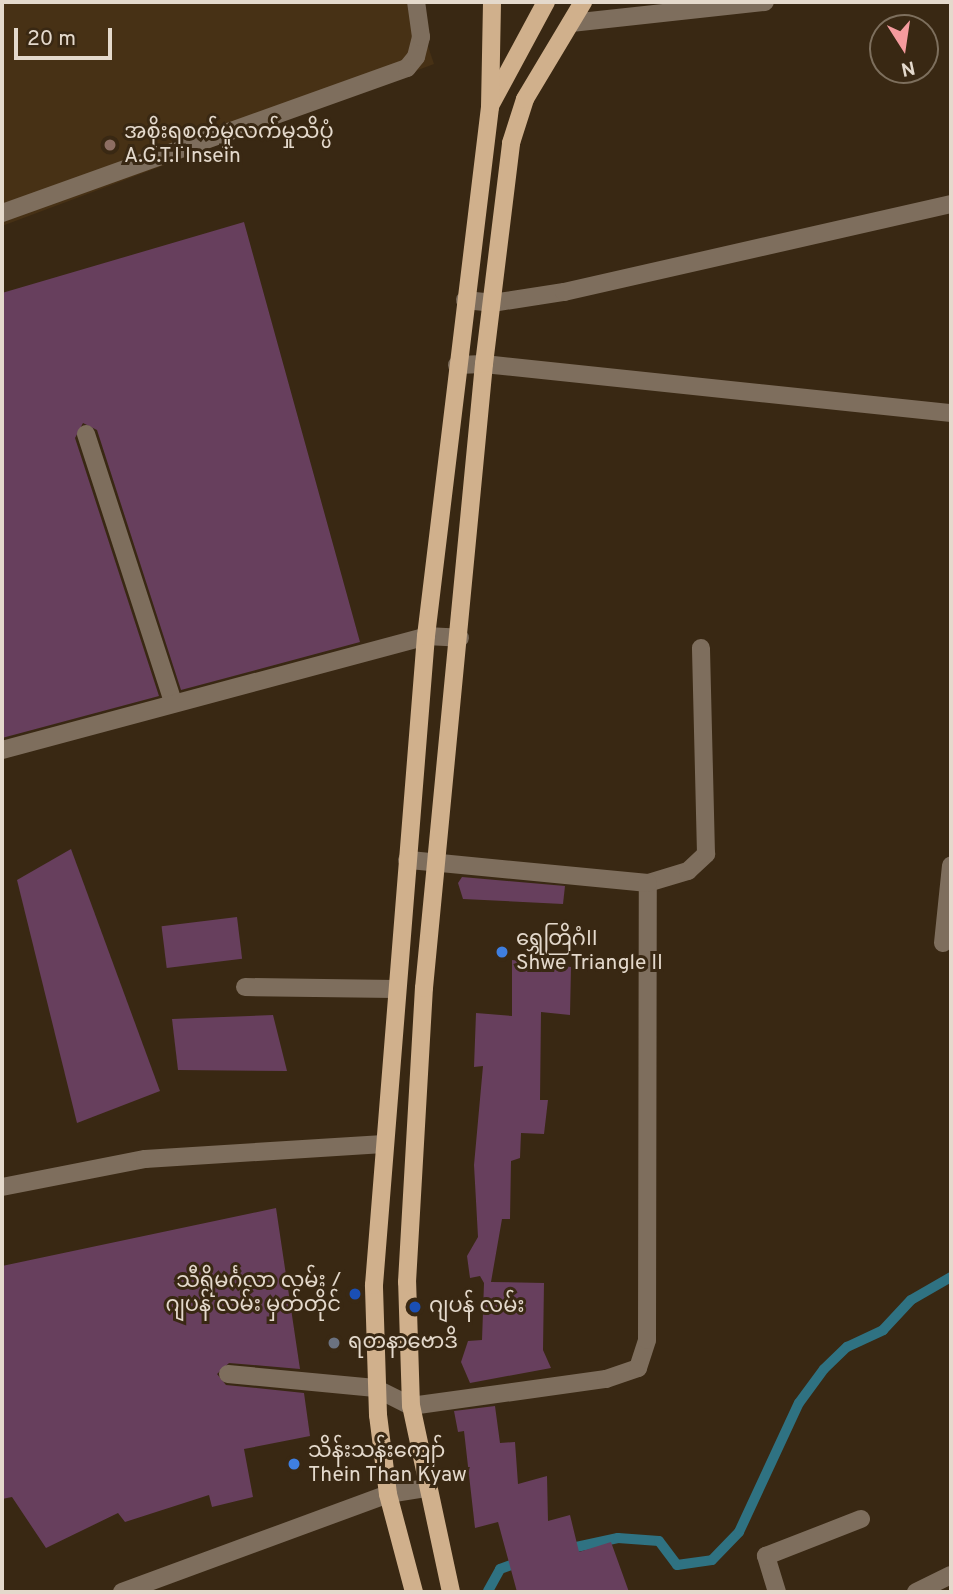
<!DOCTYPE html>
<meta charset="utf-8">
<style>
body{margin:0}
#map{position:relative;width:953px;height:1594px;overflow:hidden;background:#392813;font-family:Overpass,"Noto Sans Myanmar",sans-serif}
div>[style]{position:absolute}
.built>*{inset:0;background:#473115}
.stream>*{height:10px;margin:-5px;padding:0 5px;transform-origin:5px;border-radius:5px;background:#2f7282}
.building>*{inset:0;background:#673f5d;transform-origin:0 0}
.minor>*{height:18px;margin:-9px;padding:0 9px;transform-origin:9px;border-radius:9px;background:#7e6e5d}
.major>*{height:18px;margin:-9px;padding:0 9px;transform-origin:9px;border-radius:9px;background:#d0b08c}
.dots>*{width:19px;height:19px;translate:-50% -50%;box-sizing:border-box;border:4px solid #392813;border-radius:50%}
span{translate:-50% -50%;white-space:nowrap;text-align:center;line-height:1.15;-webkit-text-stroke:6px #392813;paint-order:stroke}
.poi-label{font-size:21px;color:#e4d9cc}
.left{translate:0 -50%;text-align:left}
.right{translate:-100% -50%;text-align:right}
.frame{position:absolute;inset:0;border:4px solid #e4d9cc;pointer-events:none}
.north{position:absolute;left:869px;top:14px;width:70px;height:70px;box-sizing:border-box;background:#392813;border:2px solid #7d6f5d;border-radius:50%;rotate:168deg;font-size:19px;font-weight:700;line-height:28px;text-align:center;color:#e4d9cc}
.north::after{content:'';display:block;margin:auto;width:24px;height:32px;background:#f59b9e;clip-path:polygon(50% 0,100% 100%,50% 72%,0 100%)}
.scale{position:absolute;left:14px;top:28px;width:98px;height:32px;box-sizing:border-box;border:4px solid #e4d9cc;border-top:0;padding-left:9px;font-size:21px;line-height:24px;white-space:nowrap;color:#e4d9cc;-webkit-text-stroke:5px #392813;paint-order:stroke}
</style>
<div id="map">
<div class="built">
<div style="clip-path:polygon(2px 2px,413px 2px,434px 64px,2px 226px)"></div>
</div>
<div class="stream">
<div style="left:567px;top:1549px;width:52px;rotate:-12.2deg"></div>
<div style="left:618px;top:1538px;width:41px;rotate:4.2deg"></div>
<div style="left:659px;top:1541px;width:30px;rotate:53deg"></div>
<div style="left:677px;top:1565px;width:35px;rotate:-8deg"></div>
<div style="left:712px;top:1560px;width:39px;rotate:-46deg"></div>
<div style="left:739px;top:1532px;width:142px;rotate:-65.1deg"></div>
<div style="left:799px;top:1403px;width:42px;rotate:-53.7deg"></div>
<div style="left:824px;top:1369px;width:32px;rotate:-44deg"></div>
<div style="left:847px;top:1347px;width:40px;rotate:-25deg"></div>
<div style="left:883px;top:1330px;width:41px;rotate:-47deg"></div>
<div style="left:911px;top:1300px;width:46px;rotate:-29.9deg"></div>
<div style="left:488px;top:1591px;width:25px;rotate:-61deg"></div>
<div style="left:500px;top:1569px;width:23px;rotate:-20deg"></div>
</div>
<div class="building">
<div style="clip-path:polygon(244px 222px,360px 642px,181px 690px,97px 430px,83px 423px,75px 438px,159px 696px,2px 738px,2px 293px)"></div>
<div style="clip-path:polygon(71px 849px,160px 1091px,77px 1123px,17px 880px)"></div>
<div style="clip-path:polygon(462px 877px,565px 886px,563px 904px,463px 899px,458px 883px)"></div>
<div style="left:237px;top:917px;width:42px;height:76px;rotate:83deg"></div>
<div style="clip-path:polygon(512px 960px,571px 967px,570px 1015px,541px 1012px,540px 1100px,548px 1100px,544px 1134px,521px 1133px,520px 1158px,511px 1161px,510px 1219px,502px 1219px,491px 1282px,544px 1283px,543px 1350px,551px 1368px,470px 1383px,461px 1362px,468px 1341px,482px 1340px,484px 1283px,480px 1276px,470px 1278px,467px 1256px,478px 1237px,474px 1165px,483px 1066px,474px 1067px,476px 1013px,512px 1016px)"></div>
<div style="clip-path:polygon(273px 1015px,287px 1071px,178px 1070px,172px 1019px)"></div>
<div style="clip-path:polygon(276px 1208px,300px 1369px,229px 1363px,217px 1374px,226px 1385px,304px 1393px,310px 1436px,244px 1449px,253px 1497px,212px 1507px,209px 1495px,125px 1522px,118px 1513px,46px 1548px,12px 1497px,2px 1499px,2px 1266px)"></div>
<div style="clip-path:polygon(495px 1406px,500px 1443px,515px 1442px,518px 1484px,547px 1476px,548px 1521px,570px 1515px,579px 1552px,611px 1542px,629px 1592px,517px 1592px,498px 1522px,475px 1528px,464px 1431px,458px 1432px,454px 1411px)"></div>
</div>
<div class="minor">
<div style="left:571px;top:23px;width:195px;rotate:-6.2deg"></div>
<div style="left:2px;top:213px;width:430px;rotate:-19.7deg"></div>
<div style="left:407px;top:68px;width:14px;rotate:-51deg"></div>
<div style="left:416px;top:57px;width:21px;rotate:-76deg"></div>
<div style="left:421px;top:37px;width:35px;rotate:-98deg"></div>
<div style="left:465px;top:300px;width:27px;rotate:6deg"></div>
<div style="left:492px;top:303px;width:73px;rotate:-8.7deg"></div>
<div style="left:564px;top:292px;width:397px;rotate:-12.8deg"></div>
<div style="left:457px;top:365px;width:27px;rotate:-2deg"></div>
<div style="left:484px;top:364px;width:470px;rotate:6deg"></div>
<div style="left:86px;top:434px;width:282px;rotate:72deg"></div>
<div style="left:2px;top:750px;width:439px;rotate:-15deg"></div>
<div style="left:426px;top:636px;width:34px;rotate:3deg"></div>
<div style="left:648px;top:883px;width:42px;rotate:-16.7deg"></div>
<div style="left:688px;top:871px;width:25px;rotate:-43deg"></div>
<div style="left:706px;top:854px;width:206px;rotate:-91.4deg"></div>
<div style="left:943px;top:943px;width:78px;rotate:-84.1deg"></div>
<div style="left:245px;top:987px;width:150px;rotate:0.8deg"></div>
<div style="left:2px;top:1187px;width:146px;rotate:-11.1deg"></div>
<div style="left:145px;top:1159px;width:239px;rotate:-3.6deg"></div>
<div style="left:228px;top:1374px;width:148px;rotate:5.4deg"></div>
<div style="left:375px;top:1388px;width:40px;rotate:26.6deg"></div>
<div style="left:411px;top:1406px;width:197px;rotate:-7.9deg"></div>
<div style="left:606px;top:1379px;width:34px;rotate:-19deg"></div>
<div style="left:638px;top:1368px;width:29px;rotate:-72deg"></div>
<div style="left:647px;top:1340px;width:457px;rotate:-89.9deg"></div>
<div style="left:648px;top:883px;width:242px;rotate:-174.5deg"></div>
<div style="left:122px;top:1592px;width:283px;rotate:-20.2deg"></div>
<div style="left:388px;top:1494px;width:38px;rotate:-9deg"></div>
<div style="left:777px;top:1592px;width:38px;rotate:-107deg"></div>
<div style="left:766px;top:1556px;width:102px;rotate:-21.3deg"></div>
<div style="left:916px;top:1592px;width:39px;rotate:-26deg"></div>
</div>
<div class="major">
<div style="left:491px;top:104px;width:116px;rotate:-61.7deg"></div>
<div style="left:414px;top:1592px;width:101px;rotate:-104.9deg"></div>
<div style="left:388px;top:1494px;width:80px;rotate:-97.2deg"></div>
<div style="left:378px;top:1415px;width:130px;rotate:-91.8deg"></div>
<div style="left:374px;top:1285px;width:651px;rotate:-85.42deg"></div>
<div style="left:426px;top:636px;width:533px;rotate:-83.1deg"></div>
<div style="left:490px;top:107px;width:105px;rotate:-88.9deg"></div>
<div style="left:451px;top:1592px;width:190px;rotate:-102.1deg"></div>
<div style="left:411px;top:1406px;width:124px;rotate:-91.8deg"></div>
<div style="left:407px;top:1282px;width:294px;rotate:-86.7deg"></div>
<div style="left:424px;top:988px;width:627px;rotate:-84.51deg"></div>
<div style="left:484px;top:364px;width:223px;rotate:-83deg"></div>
<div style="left:511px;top:143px;width:46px;rotate:-72.3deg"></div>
<div style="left:525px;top:99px;width:113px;rotate:-59.1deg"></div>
</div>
<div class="dots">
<div style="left:110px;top:145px;background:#8d6e63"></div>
<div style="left:502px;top:952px;background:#3f7fe0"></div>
<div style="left:355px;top:1294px;background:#1a4fb4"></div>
<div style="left:415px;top:1307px;background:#1a4fb4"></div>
<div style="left:334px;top:1343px;background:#6b7280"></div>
<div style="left:294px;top:1464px;background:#3f7fe0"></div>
</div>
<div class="poi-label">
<span class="left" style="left:124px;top:145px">အစိုးရစက်မှုလက်မှုသိပ္ပံ<br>A.G.T.I Insein</span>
<span class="left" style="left:516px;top:952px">ရွှေတြိဂံII<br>Shwe Triangle II</span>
<span class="right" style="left:341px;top:1294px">သီရိမင်္ဂလာ လမ်း /<br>ဂျပန် လမ်း မှတ်တိုင်</span>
<span class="left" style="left:429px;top:1307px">ဂျပန် လမ်း</span>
<span class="left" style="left:348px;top:1343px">ရတနာဗောဒိ</span>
<span class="left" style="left:308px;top:1464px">သိန်းသန်းကျော်<br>Thein Than Kyaw</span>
</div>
<div class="frame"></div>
<div class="north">N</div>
<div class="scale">20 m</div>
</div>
